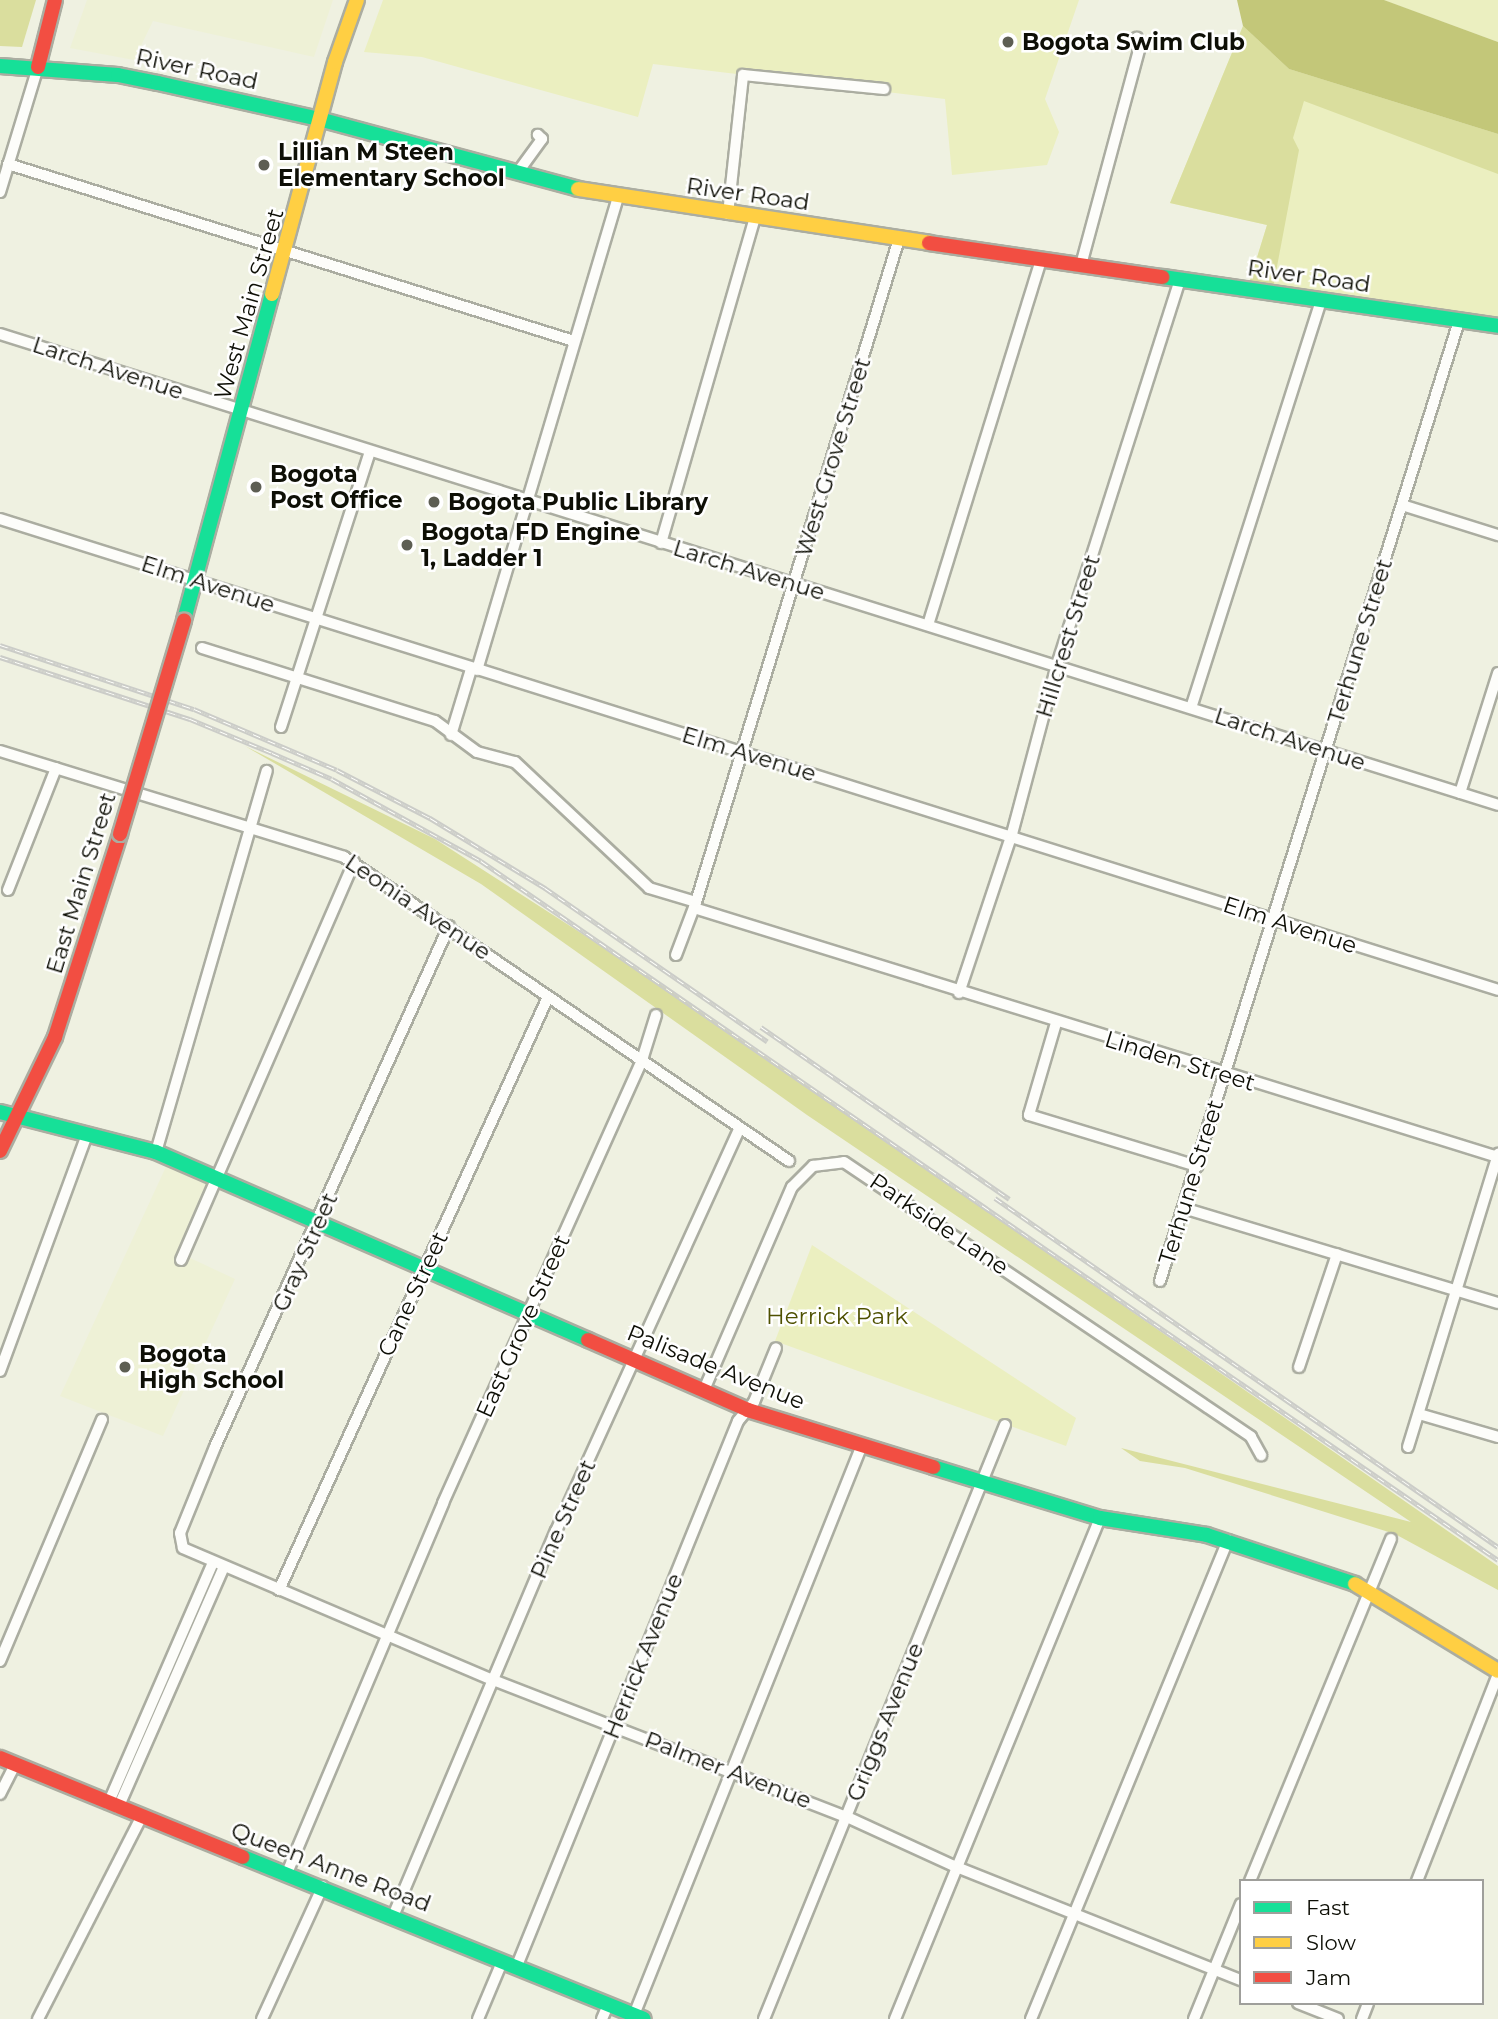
<!DOCTYPE html>
<style>
body{margin:0}
#map{position:relative;width:1498px;height:2019px;overflow:hidden;background:#eff1e1;font-family:Montserrat,sans-serif}
div>[style]{position:absolute}
.built>*{inset:0;background:#eef1d6}
.green>*{inset:0;background:#ebefc0}
.forest>*{inset:0;background:#dade9e}
.water>*{inset:0;background:#c3c779}
.roads{filter:drop-shadow(2px 0 #abada1) drop-shadow(-2px 0 #abada1) drop-shadow(0 2px #abada1) drop-shadow(0 -2px #abada1)}
.street>*{height:10px;margin:-5px;padding:0 5px;transform-origin:5px;border-radius:5px;background:#fdfdfa}
.fast>*{height:14px;margin:-7px;padding:0 7px;transform-origin:7px;border-radius:7px;background:#16e098}
.slow>*{height:14px;margin:-7px;padding:0 7px;transform-origin:7px;border-radius:7px;background:#ffcf43}
.jam>*{height:14px;margin:-7px;padding:0 7px;transform-origin:7px;border-radius:7px;background:#f24e42}
.rail>*{height:5px;margin-top:-2.5px;transform-origin:0;background:repeating-linear-gradient(90deg,#fff 0 8px,#cbccc8 0 16px);box-sizing:border-box;border-block:2px solid #cbccc8}
.bridges{filter:drop-shadow(2px 0 #abada1) drop-shadow(-2px 0 #abada1) drop-shadow(0 2px #abada1) drop-shadow(0 -2px #abada1)}
.jam-bridge>*{height:14px;margin:-7px;padding:0 7px;transform-origin:7px;border-radius:7px;background:#f24e42}
.dots>*{width:19px;height:19px;translate:-50% -50%;box-sizing:border-box;border:4px solid #fff;border-radius:50%}
span{translate:-50% -50%;white-space:nowrap;text-align:center;line-height:1.15;-webkit-text-stroke:5px #fff;paint-order:stroke}
.poi-label{font-size:23px;color:#0e0f06;font-weight:700}
.left{translate:0 -50%;text-align:left}
.street-label{font-size:23px;color:#0e0f06}
.park-label{font-size:23px;color:#4f5100}
.legend{position:absolute;left:1239px;top:1879px;width:245px;height:126px;box-sizing:border-box;background:#fff;border:2px solid #9f9f9b;margin:0;padding:9px 12px;list-style:none;font-size:21px;color:#0e0f06}
.legend li{display:flex;align-items:center;gap:14px;height:35px}
.legend b{width:35px;border:2px solid #9f9f9b}
</style>
<div id="map">
<div class="built">
<div style="clip-path:polygon(87px 0,333px 0,314px 57px,153px 21px,134px 60px,70px 48px)"></div>
<div style="clip-path:polygon(170px 1158px,224px 1180px,188px 1257px,235px 1279px,163px 1436px,60px 1396px)"></div>
</div>
<div class="green">
<div style="clip-path:polygon(383px 0,1079px 0,1045px 99px,1059px 132px,1047px 165px,952px 175px,945px 99px,653px 64px,638px 117px,422px 57px,364px 52px)"></div>
<div style="clip-path:polygon(1384px 0,1498px 0,1498px 42px,1386px 1px)"></div>
<div style="clip-path:polygon(1243px 26px,1289px 69px,1498px 134px,1498px 326px,1247px 290px,1267px 225px,1170px 203px)"></div>
<div style="clip-path:polygon(812px 1245px,1076px 1418px,1066px 1446px,775px 1341px)"></div>
</div>
<div class="forest">
<div style="clip-path:polygon(0 0,36px 0,22px 47px,0 46px)"></div>
<div style="clip-path:polygon(1243px 26px,1289px 69px,1498px 134px,1498px 174px,1304px 101px,1293px 138px,1299px 150px,1272px 293px,1247px 290px,1267px 225px,1170px 203px)"></div>
<div style="clip-path:polygon(245px 746px,435px 839px,668px 989px,1498px 1566px,1498px 1590px,1395px 1534px,1185px 1468px,1140px 1461px,1121px 1448px,1411px 1522px,807px 1115px,481px 884px)"></div>
</div>
<div class="water">
<div style="clip-path:polygon(1237px 0,1384px 0,1498px 42px,1498px 134px,1289px 69px,1243px 26px)"></div>
</div>
<div class="roads">
<div class="street">
<div style="left:8px;top:164px;width:593px;rotate:17.37deg"></div>
<div style="left:518px;top:172px;width:41px;rotate:-54deg"></div>
<div style="left:542px;top:139px;width:6px;rotate:-135deg"></div>
<div style="left:0;top:192px;width:131px;rotate:-73.1deg"></div>
<div style="left:728px;top:214px;width:140px;rotate:-83.8deg"></div>
<div style="left:743px;top:75px;width:142px;rotate:5.7deg"></div>
<div style="left:1081px;top:265px;width:227px;rotate:-74.9deg"></div>
<div style="left:1140px;top:46px;width:9px;rotate:-111deg"></div>
<div style="left:0;top:334px;width:1570px;rotate:17.45deg"></div>
<div style="left:1402px;top:505px;width:101px;rotate:17.4deg"></div>
<div style="left:0;top:519px;width:1570px;rotate:17.45deg"></div>
<div style="left:661px;top:543px;width:338px;rotate:-73.9deg"></div>
<div style="left:928px;top:625px;width:383px;rotate:-72.8deg"></div>
<div style="left:202px;top:648px;width:244px;rotate:17.4deg"></div>
<div style="left:435px;top:721px;width:52px;rotate:36.4deg"></div>
<div style="left:477px;top:752px;width:39px;rotate:15deg"></div>
<div style="left:515px;top:762px;width:184px;rotate:43.2deg"></div>
<div style="left:649px;top:888px;width:49px;rotate:16.6deg"></div>
<div style="left:477px;top:670px;width:493px;rotate:-73.4deg"></div>
<div style="left:1191px;top:708px;width:428px;rotate:-72.3deg"></div>
<div style="left:281px;top:727px;width:290px;rotate:-72.1deg"></div>
<div style="left:451px;top:735px;width:69px;rotate:-73.1deg"></div>
<div style="left:0;top:751px;width:360px;rotate:17.1deg"></div>
<div style="left:344px;top:857px;width:539px;rotate:34.34deg"></div>
<div style="left:1460px;top:793px;width:126px;rotate:-72.4deg"></div>
<div style="left:8px;top:890px;width:131px;rotate:-68.5deg"></div>
<div style="left:694px;top:908px;width:842px;rotate:17.21deg"></div>
<div style="left:449px;top:926px;width:571px;rotate:114.19deg"></div>
<div style="left:215px;top:1447px;width:93px;rotate:112.1deg"></div>
<div style="left:180px;top:1533px;width:15px;rotate:79deg"></div>
<div style="left:183px;top:1548px;width:337px;rotate:23.1deg"></div>
<div style="left:493px;top:1680px;width:380px;rotate:21.2deg"></div>
<div style="left:847px;top:1817px;width:118px;rotate:24.6deg"></div>
<div style="left:954px;top:1866px;width:309px;rotate:21.7deg"></div>
<div style="left:676px;top:955px;width:57px;rotate:-69.3deg"></div>
<div style="left:696px;top:902px;width:693px;rotate:-72.98deg"></div>
<div style="left:959px;top:993px;width:168px;rotate:-71.6deg"></div>
<div style="left:1012px;top:834px;width:175px;rotate:-75.1deg"></div>
<div style="left:1057px;top:665px;width:404px;rotate:-72.3deg"></div>
<div style="left:1056px;top:1023px;width:96px;rotate:106.4deg"></div>
<div style="left:1029px;top:1115px;width:176px;rotate:16.9deg"></div>
<div style="left:156px;top:1152px;width:397px;rotate:-73.8deg"></div>
<div style="left:1183px;top:1208px;width:329px;rotate:16.8deg"></div>
<div style="left:181px;top:1260px;width:434px;rotate:-66.5deg"></div>
<div style="left:1160px;top:1281px;width:1005px;rotate:-72.7deg"></div>
<div style="left:1299px;top:1367px;width:119px;rotate:-71.4deg"></div>
<div style="left:0;top:1371px;width:252px;rotate:-69.8deg"></div>
<div style="left:704px;top:1390px;width:221px;rotate:-66.6deg"></div>
<div style="left:792px;top:1187px;width:30px;rotate:-45deg"></div>
<div style="left:813px;top:1166px;width:31px;rotate:-7deg"></div>
<div style="left:844px;top:1162px;width:491px;rotate:34deg"></div>
<div style="left:1251px;top:1437px;width:21px;rotate:61deg"></div>
<div style="left:1419px;top:1414px;width:82px;rotate:16.2deg"></div>
<div style="left:1408px;top:1447px;width:307px;rotate:-72.9deg"></div>
<div style="left:279px;top:1590px;width:651px;rotate:-65.6deg"></div>
<div style="left:0;top:1661px;width:262px;rotate:-67.1deg"></div>
<div style="left:0;top:1794px;width:34px;rotate:-63deg"></div>
<div style="left:108px;top:1804px;width:263px;rotate:-66.5deg"></div>
<div style="left:118px;top:1808px;width:263px;rotate:-66.3deg"></div>
<div style="left:287px;top:1873px;width:402px;rotate:-67.1deg"></div>
<div style="left:443px;top:1503px;width:486px;rotate:-65.8deg"></div>
<div style="left:642px;top:1060px;width:47px;rotate:-72.7deg"></div>
<div style="left:1250px;top:1881px;width:370px;rotate:-67.6deg"></div>
<div style="left:1417px;top:1881px;width:222px;rotate:-68.6deg"></div>
<div style="left:394px;top:1914px;width:416px;rotate:-67.1deg"></div>
<div style="left:556px;top:1531px;width:443px;rotate:-65.5deg"></div>
<div style="left:516px;top:1968px;width:590px;rotate:-67.91deg"></div>
<div style="left:738px;top:1421px;width:25px;rotate:-50deg"></div>
<div style="left:754px;top:1402px;width:58px;rotate:-67.8deg"></div>
<div style="left:1298px;top:2003px;width:43px;rotate:21.8deg"></div>
<div style="left:634px;top:2015px;width:614px;rotate:-68.2deg"></div>
<div style="left:38px;top:2019px;width:226px;rotate:-62.9deg"></div>
<div style="left:262px;top:2019px;width:146px;rotate:-65.4deg"></div>
<div style="left:478px;top:2019px;width:62px;rotate:-67.2deg"></div>
<div style="left:602px;top:2019px;width:15px;rotate:-67deg"></div>
<div style="left:764px;top:2019px;width:641px;rotate:-67.92deg"></div>
<div style="left:895px;top:2019px;width:541px;rotate:-67.75deg"></div>
<div style="left:1031px;top:2019px;width:518px;rotate:-67.64deg"></div>
<div style="left:1194px;top:2019px;width:124px;rotate:-67.8deg"></div>
<div style="left:1362px;top:2019px;width:17px;rotate:-69deg"></div>
</div>
<div class="fast">
<div style="left:0;top:66px;width:118px;rotate:4.4deg"></div>
<div style="left:118px;top:75px;width:41px;rotate:11.3deg"></div>
<div style="left:158px;top:83px;width:169px;rotate:12.6deg"></div>
<div style="left:323px;top:120px;width:264px;rotate:15.1deg"></div>
<div style="left:1163px;top:277px;width:339px;rotate:8.3deg"></div>
<div style="left:184px;top:620px;width:338px;rotate:-74.9deg"></div>
<div style="left:0;top:1112px;width:161px;rotate:14.4deg"></div>
<div style="left:156px;top:1152px;width:471px;rotate:23.5deg"></div>
<div style="left:933px;top:1467px;width:175px;rotate:17deg"></div>
<div style="left:1100px;top:1518px;width:108px;rotate:9deg"></div>
<div style="left:1207px;top:1535px;width:156px;rotate:18.3deg"></div>
<div style="left:243px;top:1857px;width:432px;rotate:22deg"></div>
</div>
<div class="slow">
<div style="left:578px;top:189px;width:355px;rotate:8.7deg"></div>
<div style="left:272px;top:294px;width:240px;rotate:-74.8deg"></div>
<div style="left:335px;top:62px;width:66px;rotate:-70.5deg"></div>
<div style="left:1355px;top:1584px;width:167px;rotate:31.3deg"></div>
</div>
<div class="jam">
<div style="left:38px;top:67px;width:69px;rotate:-75.8deg"></div>
<div style="left:929px;top:243px;width:236px;rotate:8.3deg"></div>
<div style="left:0;top:1151px;width:127px;rotate:-64.2deg"></div>
<div style="left:55px;top:1037px;width:213px;rotate:-72.2deg"></div>
<div style="left:588px;top:1340px;width:175px;rotate:23.6deg"></div>
<div style="left:748px;top:1410px;width:194px;rotate:17.1deg"></div>
<div style="left:0;top:1758px;width:262px;rotate:22.2deg"></div>
</div>
</div>
<div class="rail">
<div style="left:0;top:645px;width:204px;rotate:18.3deg"></div>
<div style="left:194px;top:709px;width:155px;rotate:23.1deg"></div>
<div style="left:337px;top:770px;width:105px;rotate:27.3deg"></div>
<div style="left:430px;top:818px;width:135px;rotate:31.3deg"></div>
<div style="left:545px;top:888px;width:270px;rotate:34.6deg"></div>
<div style="left:0;top:657px;width:200px;rotate:18.1deg"></div>
<div style="left:190px;top:719px;width:89px;rotate:22.5deg"></div>
<div style="left:272px;top:753px;width:65px;rotate:23.4deg"></div>
<div style="left:332px;top:779px;width:170px;rotate:28.8deg"></div>
<div style="left:481px;top:861px;width:1234px;rotate:34.5deg"></div>
<div style="left:761px;top:1027px;width:302px;rotate:34.7deg"></div>
<div style="left:995px;top:1198px;width:612px;rotate:34.75deg"></div>
</div>
<div class="bridges">
<div class="jam-bridge">
<div style="left:120px;top:834px;width:223px;rotate:-73.3deg"></div>
</div>
</div>
<div class="dots">
<div style="left:1008px;top:42px;background:#5d5e53"></div>
<div style="left:264px;top:165px;background:#5d5e53"></div>
<div style="left:256px;top:487px;background:#5d5e53"></div>
<div style="left:434px;top:502px;background:#5d5e53"></div>
<div style="left:407px;top:545px;background:#5d5e53"></div>
<div style="left:125px;top:1367px;background:#5d5e53"></div>
</div>
<div class="poi-label">
<span class="left" style="left:1022px;top:42px">Bogota Swim Club</span>
<span class="left" style="left:278px;top:165px">Lillian M Steen<br>Elementary School</span>
<span class="left" style="left:270px;top:487px">Bogota<br>Post Office</span>
<span class="left" style="left:448px;top:502px">Bogota Public Library</span>
<span class="left" style="left:421px;top:545px">Bogota FD Engine<br>1, Ladder 1</span>
<span class="left" style="left:139px;top:1367px">Bogota<br>High School</span>
</div>
<div class="street-label">
<span style="left:197px;top:69px;rotate:12deg">River Road</span>
<span style="left:748px;top:194px;rotate:8deg">River Road</span>
<span style="left:1309px;top:276px;rotate:8deg">River Road</span>
<span style="left:249px;top:304px;rotate:-74deg">West Main Street</span>
<span style="left:108px;top:368px;rotate:18deg">Larch Avenue</span>
<span style="left:833px;top:457px;rotate:-73deg">West Grove Street</span>
<span style="left:749px;top:570px;rotate:17deg">Larch Avenue</span>
<span style="left:208px;top:584px;rotate:18deg">Elm Avenue</span>
<span style="left:1068px;top:636px;rotate:-73deg">Hillcrest Street</span>
<span style="left:1360px;top:641px;rotate:-73deg">Terhune Street</span>
<span style="left:1290px;top:739px;rotate:18deg">Larch Avenue</span>
<span style="left:749px;top:754px;rotate:17deg">Elm Avenue</span>
<span style="left:81px;top:883px;rotate:-73deg">East Main Street</span>
<span style="left:418px;top:907px;rotate:34deg">Leonia Avenue</span>
<span style="left:1290px;top:925px;rotate:18deg">Elm Avenue</span>
<span style="left:1180px;top:1061px;rotate:17deg">Linden Street</span>
<span style="left:1191px;top:1182px;rotate:-73deg">Terhune Street</span>
<span style="left:939px;top:1224px;rotate:34deg">Parkside Lane</span>
<span style="left:305px;top:1252px;rotate:-66deg">Gray Street</span>
<span style="left:413px;top:1294px;rotate:-65deg">Cane Street</span>
<span style="left:523px;top:1326px;rotate:-66deg">East Grove Street</span>
<span style="left:716px;top:1367px;rotate:22deg">Palisade Avenue</span>
<span style="left:563px;top:1519px;rotate:-66deg">Pine Street</span>
<span style="left:643px;top:1656px;rotate:-68deg">Herrick Avenue</span>
<span style="left:885px;top:1722px;rotate:-68deg">Griggs Avenue</span>
<span style="left:728px;top:1770px;rotate:21deg">Palmer Avenue</span>
<span style="left:331px;top:1867px;rotate:21deg">Queen Anne Road</span>
</div>
<div class="park-label">
<span style="left:837px;top:1316px">Herrick Park</span>
</div>
<ul class="legend">
<li><b style="height:9px;background:#16e098"></b>Fast</li>
<li><b style="height:9px;background:#ffcf43"></b>Slow</li>
<li><b style="height:9px;background:#f24e42"></b>Jam</li>
</ul>
</div>
